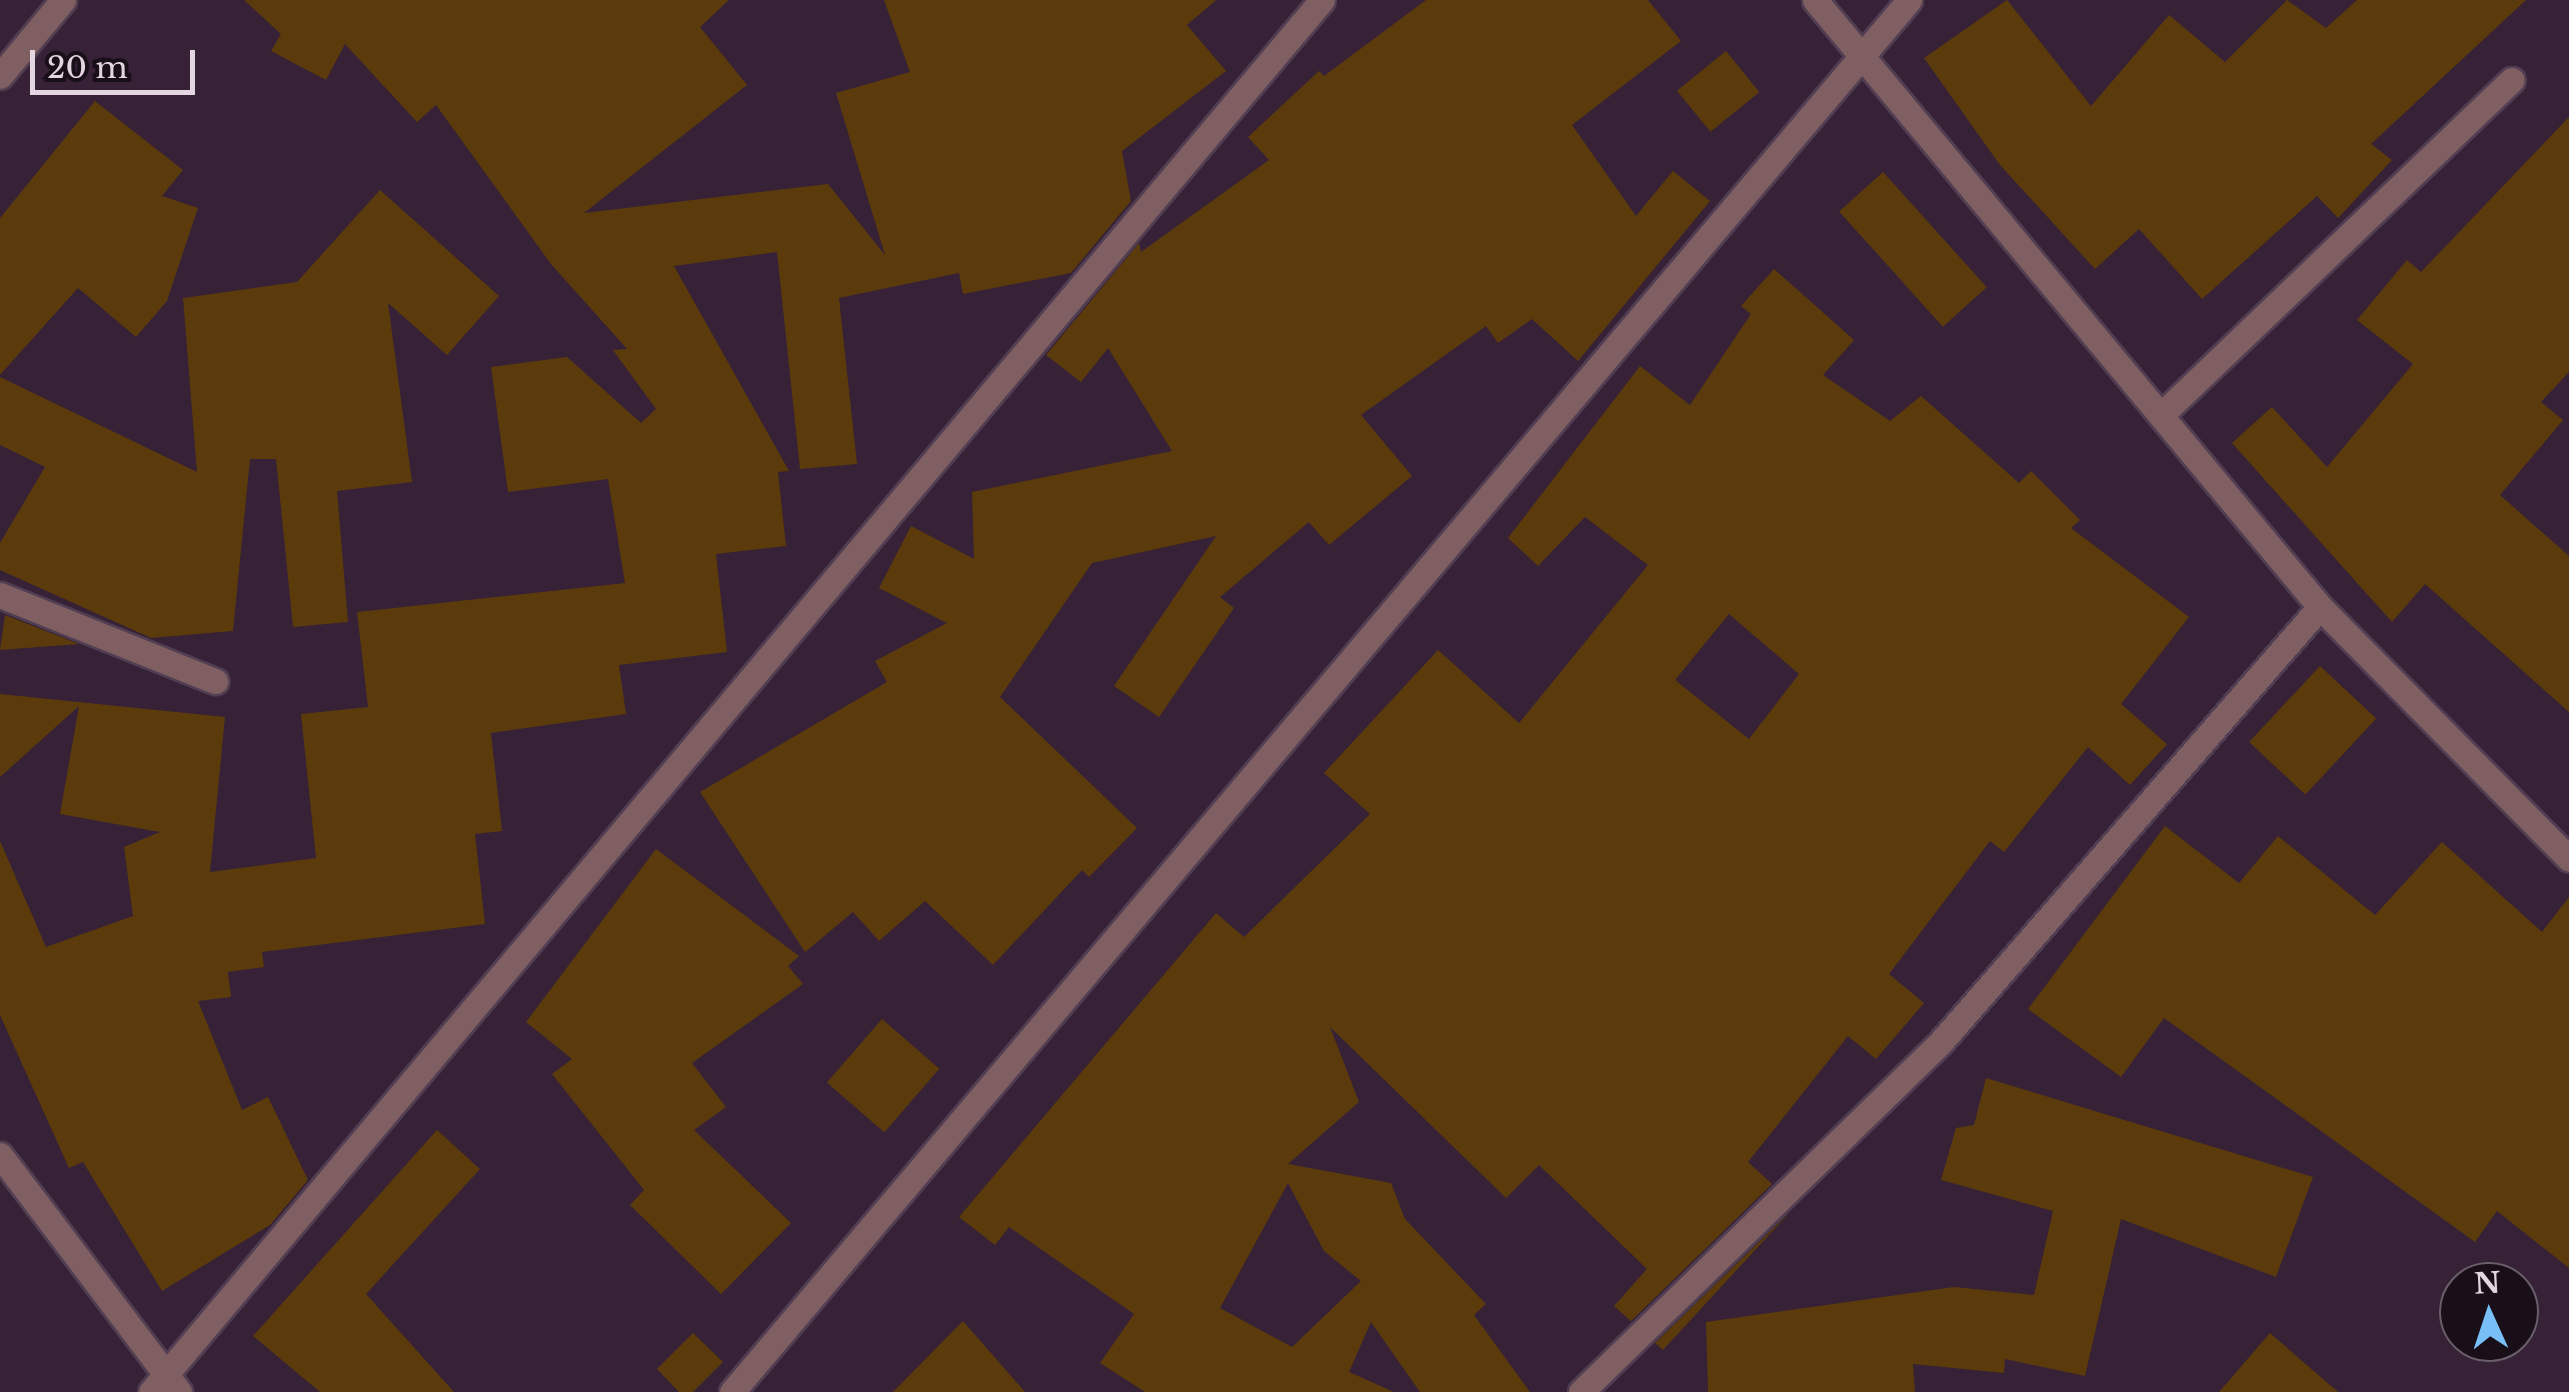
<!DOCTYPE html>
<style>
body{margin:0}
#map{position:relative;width:2569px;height:1392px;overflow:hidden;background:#362136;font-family:"Libre Baskerville",serif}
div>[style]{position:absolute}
.building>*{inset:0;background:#5b3b0c;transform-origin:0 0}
.roads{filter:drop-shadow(2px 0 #523e52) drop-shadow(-2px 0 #523e52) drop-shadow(0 2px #523e52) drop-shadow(0 -2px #523e52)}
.minor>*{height:25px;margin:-12.5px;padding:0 12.5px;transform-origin:12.5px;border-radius:12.5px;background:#7f5f61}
span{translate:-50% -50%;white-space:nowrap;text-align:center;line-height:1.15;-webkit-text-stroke:8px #180f18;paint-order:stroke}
.north{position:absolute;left:2439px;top:1262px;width:100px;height:100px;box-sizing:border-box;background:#180f18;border:2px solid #695e69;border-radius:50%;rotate:357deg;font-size:28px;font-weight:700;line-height:40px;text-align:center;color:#e3d5e2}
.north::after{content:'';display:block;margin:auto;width:35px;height:45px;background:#78bff7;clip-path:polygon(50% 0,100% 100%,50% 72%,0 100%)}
.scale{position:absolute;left:30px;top:50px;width:165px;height:45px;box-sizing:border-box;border:5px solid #e3d5e2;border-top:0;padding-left:12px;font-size:30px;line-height:35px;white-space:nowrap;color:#e3d5e2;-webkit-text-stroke:8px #180f18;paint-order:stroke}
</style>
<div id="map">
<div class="building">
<div style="clip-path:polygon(244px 0,729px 0,700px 27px,747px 85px,584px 213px,828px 184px,885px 255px,836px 93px,910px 72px,884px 0,1216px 0,1187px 25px,1226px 71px,1122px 151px,1131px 201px,1071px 273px,963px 294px,959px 273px,839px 298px,857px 464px,800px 469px,777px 252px,674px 266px,789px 471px,778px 472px,786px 546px,716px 554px,727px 652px,619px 665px,626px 714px,491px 733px,502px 831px,475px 834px,485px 924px,262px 952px,264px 967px,228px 972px,231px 997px,198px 1001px,242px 1110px,268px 1097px,308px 1180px,270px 1225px,162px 1291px,83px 1162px,69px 1168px,0 1015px,0 841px,46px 947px,133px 916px,124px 847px,160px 832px,60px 814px,79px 706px,0 777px,0 694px,225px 717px,210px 872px,316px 858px,301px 714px,368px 707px,357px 612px,625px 583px,608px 479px,508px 492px,491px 367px,567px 357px,641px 423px,656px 409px,613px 350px,627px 349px,551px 264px,436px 105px,417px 122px,345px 44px,326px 80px,271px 51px,281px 34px)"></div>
<div style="clip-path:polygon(1426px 0,1648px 0,1681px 41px,1572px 125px,1636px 216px,1673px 171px,1710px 201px,1578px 361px,1532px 319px,1498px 343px,1486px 326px,1361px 415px,1412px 476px,1329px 545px,1309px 522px,1220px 597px,1234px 608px,1159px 717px,1114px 686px,1216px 536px,1092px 563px,1000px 697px,1137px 828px,1089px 877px,1082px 870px,993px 965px,925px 901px,879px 941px,853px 912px,805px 952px,700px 792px,887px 682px,875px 661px,947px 623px,879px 588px,911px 526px,974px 559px,972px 492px,1172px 451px,1108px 348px,1081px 382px,1046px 355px,1139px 243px,1141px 252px,1269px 160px,1248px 137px,1319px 71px,1324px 76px)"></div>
<div style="clip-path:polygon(2007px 0,2091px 106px,2169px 15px,2225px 62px,2287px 0,2326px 28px,2357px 0,2526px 0,2371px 144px,2392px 160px,2338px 218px,2317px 196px,2202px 299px,2139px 229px,2095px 269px,2000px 165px,1924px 58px)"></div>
<div style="left:1726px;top:51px;width:53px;height:63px;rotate:51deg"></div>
<div style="clip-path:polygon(95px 101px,183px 170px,162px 196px,198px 208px,167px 301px,136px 337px,78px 288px,0 375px,0 218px)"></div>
<div style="clip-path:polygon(2569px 117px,2569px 372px,2541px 402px,2563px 420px,2500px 495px,2569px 556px,2569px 712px,2425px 584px,2392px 622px,2232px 443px,2272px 407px,2327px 467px,2413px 364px,2357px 320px,2407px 260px,2421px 272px)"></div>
<div style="left:1883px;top:172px;width:155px;height:59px;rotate:48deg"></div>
<div style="clip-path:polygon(380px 190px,499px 296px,447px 355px,388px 303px,412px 482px,337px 491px,348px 622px,293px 627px,276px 459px,250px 459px,233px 631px,151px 638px,0 570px,0 543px,45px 467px,0 445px,0 377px,197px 472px,183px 298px,297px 282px)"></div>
<div style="clip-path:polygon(evenodd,1774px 269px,1854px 340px,1823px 375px,1890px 421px,1921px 396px,2019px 483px,2031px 471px,2080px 520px,2071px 528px,2189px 617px,2121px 704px,2167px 744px,2130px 785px,2088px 747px,2004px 852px,1990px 841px,1889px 974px,1924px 1003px,1876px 1059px,1848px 1036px,1748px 1162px,1772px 1184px,1631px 1321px,1614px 1306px,1647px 1269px,1539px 1165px,1506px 1198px,1330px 1027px,1359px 1102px,1288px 1164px,1391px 1183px,1405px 1219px,1486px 1304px,1474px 1315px,1530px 1392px,1420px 1392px,1371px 1322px,1349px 1372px,1394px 1392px,1145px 1392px,1100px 1363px,1134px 1314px,1009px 1227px,995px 1245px,959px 1217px,1216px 913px,1244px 937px,1370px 814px,1324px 773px,1438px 650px,1519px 723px,1648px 565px,1585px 517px,1538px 566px,1508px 538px,1640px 366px,1690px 405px,1751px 314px,1741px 306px,1774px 269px,1729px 614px,1799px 674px,1749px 739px,1675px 680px,1729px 614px,1774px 269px,1288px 1183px,1324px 1251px,1361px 1281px,1292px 1347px,1220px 1308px,1288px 1183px)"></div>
<div style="clip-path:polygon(5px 615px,79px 644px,0 650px)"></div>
<div style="left:2320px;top:666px;width:77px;height:104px;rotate:43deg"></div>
<div style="clip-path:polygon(2165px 826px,2239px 883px,2278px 836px,2375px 915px,2442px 842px,2542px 932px,2569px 897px,2569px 1268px,2497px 1211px,2475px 1242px,2164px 1018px,2121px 1077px,2028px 1009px)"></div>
<div style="clip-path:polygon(656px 849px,799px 956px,788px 966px,803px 984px,692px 1063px,726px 1107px,694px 1130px,791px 1223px,721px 1294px,630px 1205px,644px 1190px,552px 1074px,572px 1059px,526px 1022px)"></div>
<div style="left:882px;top:1019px;width:76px;height:84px;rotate:41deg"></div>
<div style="clip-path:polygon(1986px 1078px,2313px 1177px,2276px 1277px,2121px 1219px,2085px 1376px,2005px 1359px,2004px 1373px,1913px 1364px,1915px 1392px,1708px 1392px,1706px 1322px,1954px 1287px,2034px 1295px,2053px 1211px,1941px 1180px,1956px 1128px,1974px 1125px)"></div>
<div style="clip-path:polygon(437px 1130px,480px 1169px,366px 1294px,454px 1392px,320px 1392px,253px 1336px)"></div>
<div style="clip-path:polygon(1791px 1211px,1663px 1350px,1655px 1343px)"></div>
<div style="clip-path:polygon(963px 1321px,1025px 1392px,893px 1392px)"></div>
<div style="clip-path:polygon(693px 1333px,723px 1362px,693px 1392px,679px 1392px,657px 1369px)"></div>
<div style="clip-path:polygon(2270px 1333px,2338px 1392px,2219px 1392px)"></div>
</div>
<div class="roads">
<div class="minor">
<div style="left:1815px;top:0;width:790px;rotate:50.24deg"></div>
<div style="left:2320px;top:607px;width:354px;rotate:45.3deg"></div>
<div style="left:0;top:76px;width:99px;rotate:-50.3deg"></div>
<div style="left:2161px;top:415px;width:485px;rotate:-43.7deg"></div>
<div style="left:0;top:595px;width:232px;rotate:21.8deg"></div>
<div style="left:0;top:1155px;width:297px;rotate:52.9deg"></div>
<div style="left:151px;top:1392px;width:1819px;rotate:-49.93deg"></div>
<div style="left:732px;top:1392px;width:1823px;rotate:-49.78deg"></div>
<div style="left:1581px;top:1392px;width:501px;rotate:-44.19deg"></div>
<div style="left:1940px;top:1043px;width:578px;rotate:-48.93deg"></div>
</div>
</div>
<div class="north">N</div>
<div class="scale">20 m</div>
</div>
